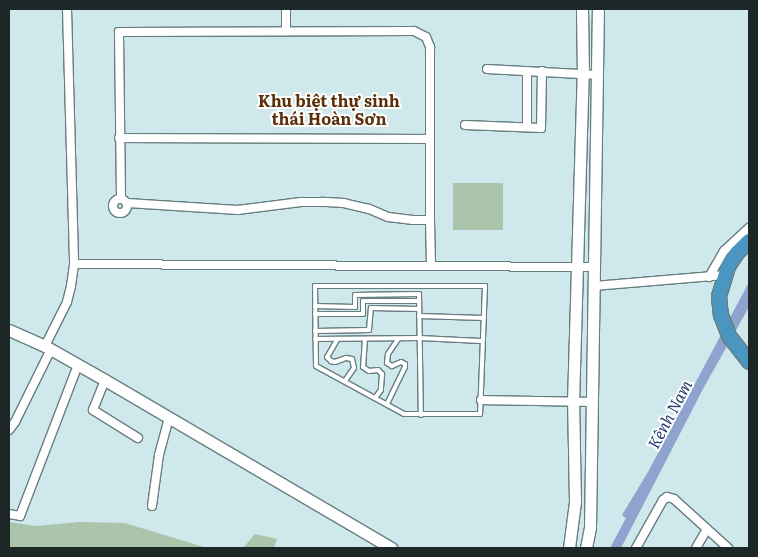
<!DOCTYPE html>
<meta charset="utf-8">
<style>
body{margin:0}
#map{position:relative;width:758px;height:557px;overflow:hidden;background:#cfe8eb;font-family:Literata,serif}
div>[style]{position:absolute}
.green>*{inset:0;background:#abc5ac;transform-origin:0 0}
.water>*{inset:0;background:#8ea3cd}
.roads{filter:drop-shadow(1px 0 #677e80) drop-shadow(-1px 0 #677e80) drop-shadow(0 1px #677e80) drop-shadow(0 -1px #677e80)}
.lane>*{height:4px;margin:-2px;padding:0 2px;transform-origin:2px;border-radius:2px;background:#fff}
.street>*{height:8px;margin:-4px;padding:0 4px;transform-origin:4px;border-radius:4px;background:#fff}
.street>.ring{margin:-4px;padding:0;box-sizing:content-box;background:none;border:8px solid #fff;border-radius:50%}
.secondary>*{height:11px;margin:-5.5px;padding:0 5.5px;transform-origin:5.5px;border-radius:5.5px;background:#fff}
.highway>*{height:14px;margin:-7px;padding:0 7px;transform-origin:7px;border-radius:7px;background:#4a96c0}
span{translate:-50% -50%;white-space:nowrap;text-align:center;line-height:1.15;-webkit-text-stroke:4px #fff;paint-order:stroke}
.neighbourhood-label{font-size:16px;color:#5b3008;font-weight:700}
.water-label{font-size:16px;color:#273f75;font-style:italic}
.frame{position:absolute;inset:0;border:10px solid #1e2728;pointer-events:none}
</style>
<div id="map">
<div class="green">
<div style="left:453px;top:183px;width:50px;height:47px"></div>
<div style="clip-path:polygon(9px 522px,36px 526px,79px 522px,125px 523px,207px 548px,9px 548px)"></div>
<div style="clip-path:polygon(255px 534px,277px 539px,274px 548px,243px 548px)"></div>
</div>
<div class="water">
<div style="clip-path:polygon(749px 282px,749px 307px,704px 387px,621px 548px,610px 548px,626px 518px,622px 515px,648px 472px)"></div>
</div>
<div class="roads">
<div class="lane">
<div style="left:315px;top:286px;width:170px"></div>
<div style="left:485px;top:286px;width:128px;rotate:92.2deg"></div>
<div style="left:480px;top:414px;width:76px;rotate:180deg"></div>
<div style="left:404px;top:414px;width:100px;rotate:-151.4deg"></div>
<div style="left:316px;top:366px;width:80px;rotate:-90.7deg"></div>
<div style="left:315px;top:306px;width:40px;rotate:1.4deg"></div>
<div style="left:355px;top:307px;width:12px;rotate:-90deg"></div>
<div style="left:355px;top:295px;width:64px;rotate:-0.9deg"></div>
<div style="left:419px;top:294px;width:121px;rotate:89.1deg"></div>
<div style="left:315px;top:314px;width:48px"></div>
<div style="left:363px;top:314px;width:13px;rotate:-90deg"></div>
<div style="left:363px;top:301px;width:56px"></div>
<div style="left:419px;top:316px;width:65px;rotate:1.8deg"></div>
<div style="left:315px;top:331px;width:54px;rotate:-1.1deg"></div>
<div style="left:369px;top:330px;width:22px;rotate:-85deg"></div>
<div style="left:371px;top:308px;width:48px;rotate:1.2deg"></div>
<div style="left:315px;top:339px;width:104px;rotate:-0.6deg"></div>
<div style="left:419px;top:338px;width:62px;rotate:2.8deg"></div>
<div style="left:365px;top:339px;width:28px;rotate:94deg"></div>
<div style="left:363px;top:367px;width:7px;rotate:34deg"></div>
<div style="left:369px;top:371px;width:9px;rotate:-6deg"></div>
<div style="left:378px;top:370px;width:6px;rotate:45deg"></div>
<div style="left:382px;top:374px;width:16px;rotate:94deg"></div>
<div style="left:381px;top:390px;width:10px;rotate:127deg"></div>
<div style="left:337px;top:340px;width:20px;rotate:120deg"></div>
<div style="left:327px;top:357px;width:6px;rotate:45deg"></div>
<div style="left:331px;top:361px;width:4px;rotate:14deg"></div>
<div style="left:335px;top:362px;width:12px;rotate:-20deg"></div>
<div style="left:346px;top:358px;width:6px;rotate:9deg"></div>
<div style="left:352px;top:359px;width:9px;rotate:77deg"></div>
<div style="left:354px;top:368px;width:16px;rotate:125deg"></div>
<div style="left:387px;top:404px;width:41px;rotate:-64.1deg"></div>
<div style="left:405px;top:367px;width:3px;rotate:-90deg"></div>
<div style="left:405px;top:364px;width:4px;rotate:-153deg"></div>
<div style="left:401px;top:362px;width:10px;rotate:156deg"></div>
<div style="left:392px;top:366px;width:6px;rotate:-149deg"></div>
<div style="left:387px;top:363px;width:9px;rotate:-84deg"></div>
<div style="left:388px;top:354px;width:18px;rotate:-56deg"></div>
</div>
<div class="street">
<div style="left:67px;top:9px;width:255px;rotate:88.4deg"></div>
<div style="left:74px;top:264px;width:520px;rotate:0.33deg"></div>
<div style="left:286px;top:9px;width:22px;rotate:90deg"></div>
<div style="left:487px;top:69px;width:111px;rotate:3.1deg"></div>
<div style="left:527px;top:71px;width:55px;rotate:90deg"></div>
<div style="left:465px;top:125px;width:76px;rotate:2.3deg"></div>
<div style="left:541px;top:128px;width:57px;rotate:-89deg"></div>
<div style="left:119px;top:138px;width:311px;rotate:0.2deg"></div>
<div style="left:121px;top:198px;width:166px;rotate:-90.7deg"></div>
<div style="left:119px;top:32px;width:295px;rotate:-0.2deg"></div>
<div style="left:414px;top:31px;width:13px;rotate:27deg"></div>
<div style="left:426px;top:37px;width:11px;rotate:68deg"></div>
<div style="left:430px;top:47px;width:173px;rotate:90deg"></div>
<div style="left:430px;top:220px;width:17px;rotate:180deg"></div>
<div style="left:413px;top:220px;width:25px;rotate:-173deg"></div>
<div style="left:388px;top:217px;width:21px;rotate:-157deg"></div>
<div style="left:369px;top:209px;width:26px;rotate:-167deg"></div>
<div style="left:344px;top:203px;width:22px;rotate:-177deg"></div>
<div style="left:322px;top:202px;width:21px;rotate:180deg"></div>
<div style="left:301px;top:202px;width:64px;rotate:172.8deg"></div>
<div style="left:238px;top:210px;width:111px;rotate:-176.4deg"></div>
<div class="ring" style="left:113px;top:199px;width:6px;height:6px"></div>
<div style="left:430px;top:220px;width:45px;rotate:88.7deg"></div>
<div style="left:709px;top:277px;width:30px;rotate:-60deg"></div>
<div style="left:724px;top:251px;width:34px;rotate:-43deg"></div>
<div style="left:594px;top:286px;width:131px;rotate:-4.8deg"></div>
<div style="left:45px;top:346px;width:49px;rotate:-63.4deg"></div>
<div style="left:67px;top:302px;width:16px;rotate:-76deg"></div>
<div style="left:71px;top:286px;width:22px;rotate:-82deg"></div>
<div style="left:105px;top:380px;width:32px;rotate:112deg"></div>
<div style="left:93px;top:410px;width:53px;rotate:31.9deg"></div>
<div style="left:481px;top:400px;width:111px;rotate:1deg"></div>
<div style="left:9px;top:430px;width:10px;rotate:-53deg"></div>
<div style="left:15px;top:422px;width:81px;rotate:-63.7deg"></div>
<div style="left:152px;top:506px;width:51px;rotate:-82.2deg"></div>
<div style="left:159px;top:455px;width:38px;rotate:-75deg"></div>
<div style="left:9px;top:514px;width:11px;rotate:10deg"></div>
<div style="left:20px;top:516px;width:162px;rotate:-69deg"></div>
<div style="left:636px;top:548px;width:55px;rotate:-60.6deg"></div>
<div style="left:663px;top:500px;width:5px;rotate:-37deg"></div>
<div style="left:667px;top:497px;width:7px;rotate:16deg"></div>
<div style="left:674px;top:499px;width:73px;rotate:42.2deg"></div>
<div style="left:696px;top:548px;width:22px;rotate:-60deg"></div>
</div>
<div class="secondary">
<div style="left:9px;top:330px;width:39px;rotate:24deg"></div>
<div style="left:45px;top:346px;width:69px;rotate:29.5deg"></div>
<div style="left:105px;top:380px;width:332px;rotate:30.4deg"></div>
<div style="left:569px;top:548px;width:46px;rotate:-82.6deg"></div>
<div style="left:575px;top:502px;width:100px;rotate:-91.1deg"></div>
<div style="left:573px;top:402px;width:328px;rotate:-88.3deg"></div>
<div style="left:583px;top:74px;width:65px;rotate:-90.9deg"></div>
<div style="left:586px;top:548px;width:21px;rotate:-79deg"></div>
<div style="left:590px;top:527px;width:518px;rotate:-89.12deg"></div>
</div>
<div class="highway">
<div style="left:749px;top:241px;width:17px;rotate:135deg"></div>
<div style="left:737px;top:253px;width:17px;rotate:123deg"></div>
<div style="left:728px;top:267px;width:31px;rotate:107deg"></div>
<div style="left:719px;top:297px;width:18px;rotate:84deg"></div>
<div style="left:721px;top:315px;width:22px;rotate:69deg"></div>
<div style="left:729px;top:336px;width:33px;rotate:52deg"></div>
</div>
</div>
<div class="neighbourhood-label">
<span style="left:329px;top:109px">Khu biệt thự sinh<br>thái Hoàn Sơn</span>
</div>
<div class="water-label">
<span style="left:669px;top:414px;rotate:-62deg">Kênh Nam</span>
</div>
<div class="frame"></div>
</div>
